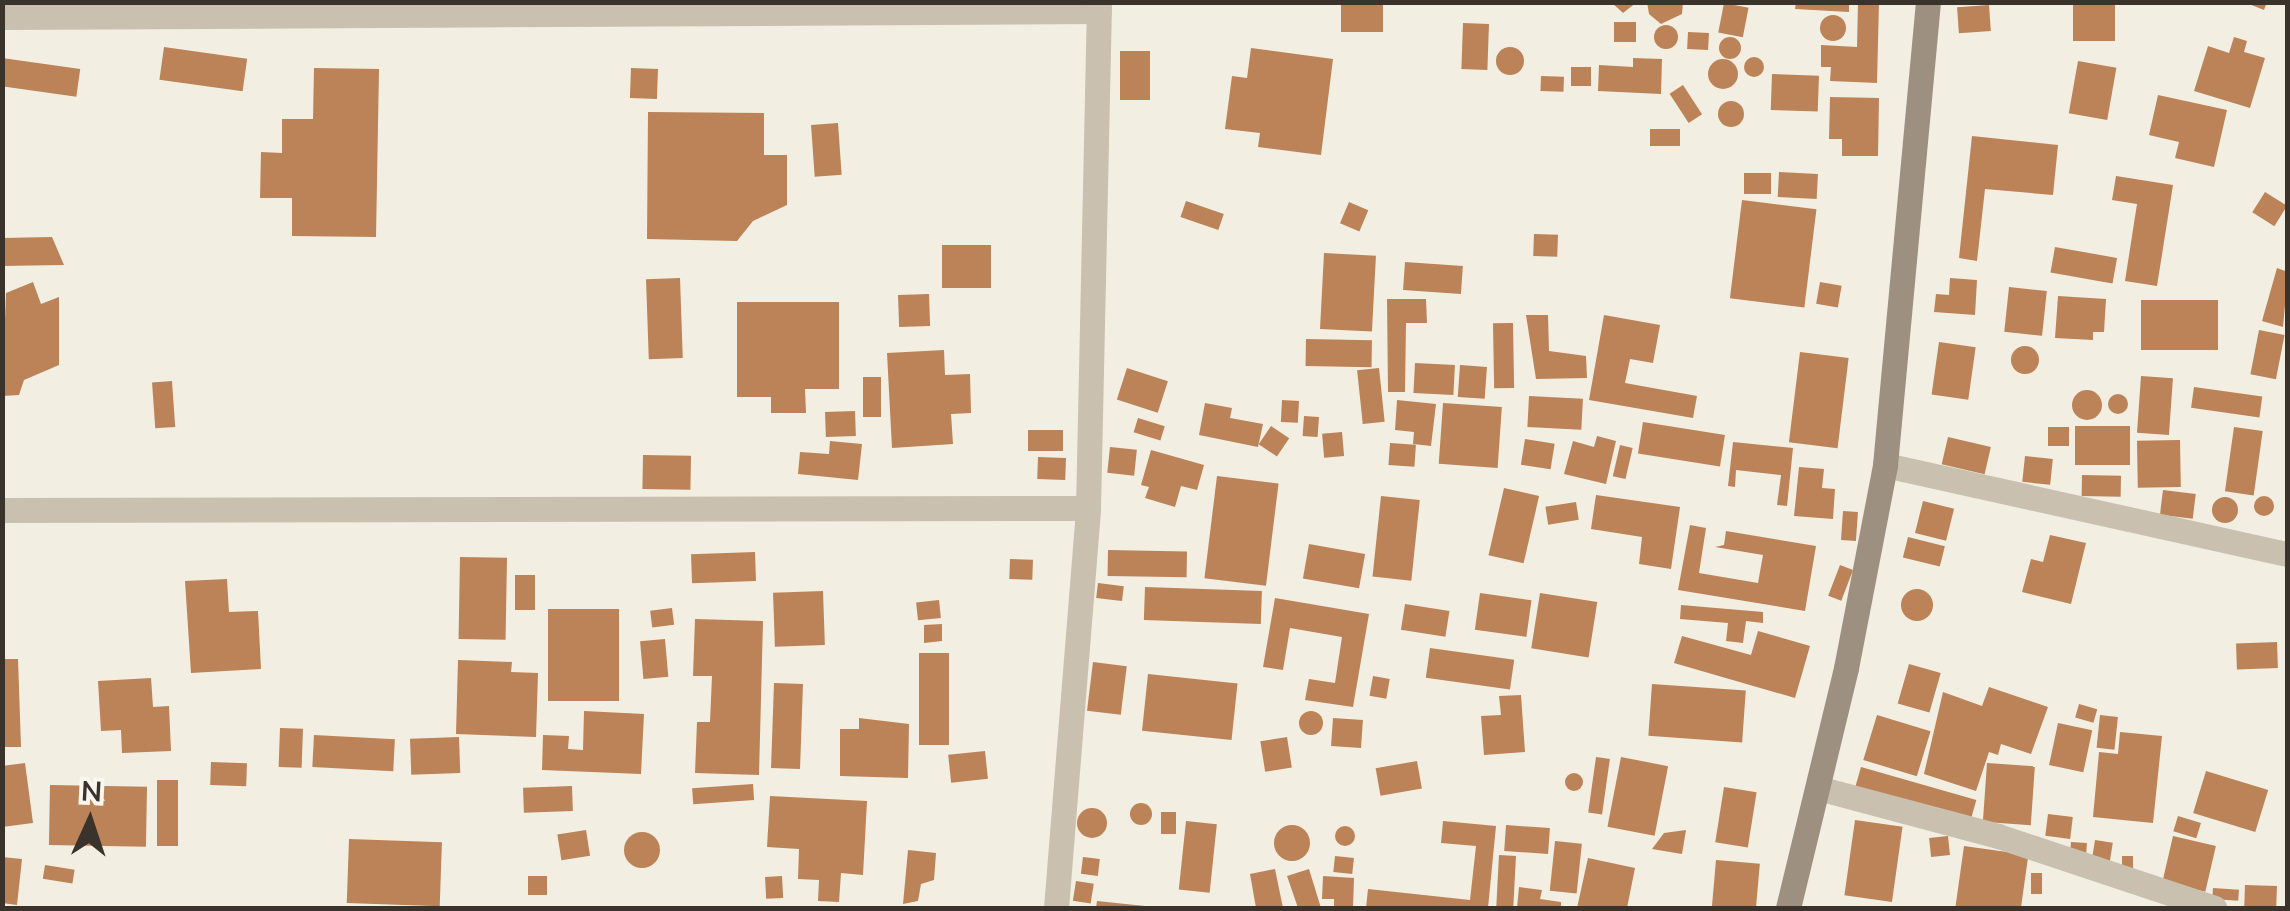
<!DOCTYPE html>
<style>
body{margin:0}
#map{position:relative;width:2290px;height:911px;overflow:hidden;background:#f2eee2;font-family:Mulish,sans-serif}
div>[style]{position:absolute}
.building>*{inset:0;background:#bb8357;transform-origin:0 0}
.round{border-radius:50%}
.street>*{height:25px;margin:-12.5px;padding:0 12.5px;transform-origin:12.5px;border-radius:12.5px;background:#c9c0af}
.secondary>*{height:25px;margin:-12.5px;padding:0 12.5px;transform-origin:12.5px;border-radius:12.5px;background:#9d9080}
span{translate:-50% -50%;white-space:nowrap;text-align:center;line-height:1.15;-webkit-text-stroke:10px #f9f7ef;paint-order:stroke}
.frame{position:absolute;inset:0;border:5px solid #39332c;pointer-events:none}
.north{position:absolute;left:40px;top:771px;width:100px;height:100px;-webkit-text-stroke:8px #f9f7ef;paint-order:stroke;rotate:3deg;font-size:28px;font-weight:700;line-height:40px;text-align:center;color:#39332c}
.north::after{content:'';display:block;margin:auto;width:35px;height:45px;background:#39332c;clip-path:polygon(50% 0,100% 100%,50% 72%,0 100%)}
</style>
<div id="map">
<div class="building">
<div style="left:1341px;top:2px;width:42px;height:30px"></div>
<div style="clip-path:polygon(1611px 2px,1637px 2px,1623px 13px)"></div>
<div style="clip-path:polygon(1647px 2px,1683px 2px,1682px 14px,1661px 24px,1649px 14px)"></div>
<div style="clip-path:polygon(1796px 2px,1849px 2px,1849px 12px,1795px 9px)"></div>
<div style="clip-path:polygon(1858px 2px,1879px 2px,1877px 83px,1830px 81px,1831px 67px,1821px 67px,1821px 45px,1857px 47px)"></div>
<div style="left:2073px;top:2px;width:42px;height:39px"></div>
<div style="clip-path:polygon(2244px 2px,2267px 2px,2264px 10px)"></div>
<div style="left:1724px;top:3px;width:25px;height:30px;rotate:11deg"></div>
<div style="left:1989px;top:5px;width:26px;height:32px;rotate:86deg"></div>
<div class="round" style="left:1820px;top:15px;width:26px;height:26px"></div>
<div style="left:1614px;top:22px;width:22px;height:20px"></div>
<div style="left:1463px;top:23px;width:26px;height:46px;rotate:2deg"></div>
<div class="round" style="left:1654px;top:25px;width:24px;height:24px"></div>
<div style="left:1688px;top:32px;width:21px;height:17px;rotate:3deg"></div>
<div style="clip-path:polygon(2234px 37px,2247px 41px,2244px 52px,2265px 58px,2250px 108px,2194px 91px,2208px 46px,2229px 53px)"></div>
<div class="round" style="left:1719px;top:37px;width:22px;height:22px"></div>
<div style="left:164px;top:47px;width:84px;height:33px;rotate:8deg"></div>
<div class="round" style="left:1496px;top:47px;width:28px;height:28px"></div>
<div style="clip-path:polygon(1251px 48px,1333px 59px,1321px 155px,1258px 147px,1260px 133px,1225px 129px,1232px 76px,1247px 78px)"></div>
<div style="left:1120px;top:51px;width:30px;height:49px"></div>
<div class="round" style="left:1744px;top:57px;width:20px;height:20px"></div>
<div style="left:2px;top:58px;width:79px;height:28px;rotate:8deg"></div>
<div style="clip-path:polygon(1633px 58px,1662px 59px,1661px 94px,1598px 91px,1599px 65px,1633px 67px)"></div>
<div class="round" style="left:1708px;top:59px;width:30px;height:30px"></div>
<div style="left:2078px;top:61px;width:39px;height:53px;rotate:10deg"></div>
<div style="left:1571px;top:67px;width:20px;height:19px"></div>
<div style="clip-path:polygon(314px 68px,379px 69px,376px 237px,292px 236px,292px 198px,260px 198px,261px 152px,282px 153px,282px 119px,313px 119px)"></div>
<div style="left:631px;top:68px;width:27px;height:30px;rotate:2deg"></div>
<div style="left:1772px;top:74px;width:47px;height:36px;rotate:2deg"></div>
<div style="left:1541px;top:76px;width:23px;height:15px;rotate:2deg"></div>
<div style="left:1683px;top:85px;width:35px;height:16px;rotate:57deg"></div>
<div style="clip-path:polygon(2158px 95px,2227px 110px,2214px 167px,2175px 158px,2179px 142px,2149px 135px)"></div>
<div style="clip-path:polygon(1830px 97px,1879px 98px,1878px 156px,1842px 156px,1842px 139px,1829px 139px)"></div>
<div class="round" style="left:1718px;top:101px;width:26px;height:26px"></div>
<div style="clip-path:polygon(648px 112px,764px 113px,764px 155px,787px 155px,787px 205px,753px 221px,737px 241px,647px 239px)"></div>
<div style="left:838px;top:123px;width:52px;height:27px;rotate:86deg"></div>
<div style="left:1650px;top:129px;width:30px;height:17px"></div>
<div style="clip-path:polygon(1972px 136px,2058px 145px,2053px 195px,1985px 189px,1977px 261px,1959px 258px)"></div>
<div style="left:1779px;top:172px;width:39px;height:25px;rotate:3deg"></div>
<div style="left:1744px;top:173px;width:27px;height:21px"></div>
<div style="clip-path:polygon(2116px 176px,2173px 185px,2157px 286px,2125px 281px,2137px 204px,2112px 200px)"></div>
<div style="left:2265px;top:192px;width:26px;height:24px;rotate:32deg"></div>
<div style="left:1742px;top:200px;width:75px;height:99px;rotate:7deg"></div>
<div style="left:1186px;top:201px;width:40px;height:17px;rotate:19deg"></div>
<div style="left:1349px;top:202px;width:21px;height:23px;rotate:23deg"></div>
<div style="left:1534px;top:234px;width:24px;height:22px;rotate:2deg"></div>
<div style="clip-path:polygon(52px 237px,64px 265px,2px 266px,2px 238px)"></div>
<div style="left:942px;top:245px;width:49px;height:43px"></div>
<div style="left:2055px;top:247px;width:63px;height:26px;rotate:10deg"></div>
<div style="left:1324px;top:253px;width:52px;height:76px;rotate:3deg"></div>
<div style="left:1405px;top:262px;width:58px;height:28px;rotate:4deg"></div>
<div style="clip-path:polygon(2277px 268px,2288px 272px,2283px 327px,2262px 321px)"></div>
<div style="left:680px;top:278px;width:80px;height:34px;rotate:88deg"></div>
<div style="clip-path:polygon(1950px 278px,1977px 280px,1975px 315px,1934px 312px,1936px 294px,1949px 295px)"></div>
<div style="clip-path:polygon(33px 282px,41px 304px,59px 297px,59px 365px,24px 380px,19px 395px,2px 396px,6px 293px)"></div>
<div style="left:1820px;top:282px;width:22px;height:22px;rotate:10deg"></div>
<div style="left:2009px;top:287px;width:38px;height:45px;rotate:6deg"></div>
<div style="left:929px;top:294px;width:32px;height:31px;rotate:88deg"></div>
<div style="clip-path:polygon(2058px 296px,2106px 299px,2104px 332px,2093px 332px,2093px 340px,2055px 338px)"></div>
<div style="clip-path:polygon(1387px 299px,1426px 299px,1427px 323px,1406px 323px,1405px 392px,1388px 392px)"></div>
<div style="left:2218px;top:300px;width:50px;height:77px;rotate:90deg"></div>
<div style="clip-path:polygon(737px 302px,839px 302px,839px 389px,805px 389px,806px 413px,771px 413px,771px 397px,737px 397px)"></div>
<div style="clip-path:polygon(1526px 315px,1548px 315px,1549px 351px,1586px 356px,1587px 378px,1536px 379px)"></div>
<div style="clip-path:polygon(1604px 315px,1660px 325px,1653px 363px,1630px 359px,1625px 383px,1697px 396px,1693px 418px,1589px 400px)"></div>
<div style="left:1513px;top:323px;width:65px;height:20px;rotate:89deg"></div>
<div style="left:2259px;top:330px;width:26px;height:45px;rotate:11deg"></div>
<div style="left:1306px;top:339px;width:66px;height:27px;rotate:1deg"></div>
<div style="left:1939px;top:342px;width:37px;height:53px;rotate:8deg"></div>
<div class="round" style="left:2011px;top:346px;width:28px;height:28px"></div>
<div style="clip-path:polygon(944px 350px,945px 375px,970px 374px,971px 413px,951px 414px,953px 444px,892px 448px,887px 353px)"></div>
<div style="left:1800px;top:352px;width:49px;height:91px;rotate:7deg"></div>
<div style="left:1415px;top:363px;width:40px;height:30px;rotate:3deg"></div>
<div style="left:1460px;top:365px;width:27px;height:32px;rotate:4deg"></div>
<div style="left:1127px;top:368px;width:43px;height:33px;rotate:18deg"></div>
<div style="left:1379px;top:368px;width:54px;height:22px;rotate:84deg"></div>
<div style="left:2141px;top:376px;width:32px;height:57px;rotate:4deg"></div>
<div style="left:881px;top:377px;width:40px;height:18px;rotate:90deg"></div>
<div style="left:172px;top:381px;width:46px;height:20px;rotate:86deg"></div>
<div style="left:2194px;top:387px;width:69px;height:21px;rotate:8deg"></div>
<div class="round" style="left:2072px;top:390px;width:30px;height:30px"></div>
<div class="round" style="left:2108px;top:394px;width:20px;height:20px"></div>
<div style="left:1529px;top:396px;width:54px;height:31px;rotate:3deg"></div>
<div style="left:1282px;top:400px;width:17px;height:22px;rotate:3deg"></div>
<div style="clip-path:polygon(1397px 400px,1436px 404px,1431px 446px,1413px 444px,1414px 432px,1395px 430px)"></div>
<div style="clip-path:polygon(1205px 403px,1232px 408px,1230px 418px,1263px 424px,1258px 447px,1199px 435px)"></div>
<div style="left:1443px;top:403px;width:59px;height:61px;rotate:4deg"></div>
<div style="left:855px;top:411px;width:25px;height:30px;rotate:88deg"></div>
<div style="left:1304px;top:416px;width:15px;height:20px;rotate:4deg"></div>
<div style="left:1138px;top:418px;width:28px;height:15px;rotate:17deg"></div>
<div style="left:1643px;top:422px;width:83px;height:32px;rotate:9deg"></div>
<div style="left:1271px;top:426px;width:22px;height:22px;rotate:34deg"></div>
<div style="left:2075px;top:426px;width:55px;height:39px"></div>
<div style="left:2048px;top:427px;width:21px;height:19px"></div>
<div style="left:2234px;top:427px;width:29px;height:65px;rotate:8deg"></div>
<div style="left:1028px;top:430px;width:35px;height:21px"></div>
<div style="left:1342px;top:432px;width:24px;height:20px;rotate:85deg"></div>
<div style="clip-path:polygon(1597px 436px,1616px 441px,1606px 484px,1564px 474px,1573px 441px,1594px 447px)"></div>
<div style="left:1948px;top:437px;width:44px;height:28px;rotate:13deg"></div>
<div style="left:1525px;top:439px;width:30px;height:26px;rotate:9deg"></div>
<div style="left:2180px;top:440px;width:47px;height:43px;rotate:89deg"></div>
<div style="clip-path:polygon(830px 441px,862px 444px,858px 480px,798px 474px,800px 452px,829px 454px)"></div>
<div style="clip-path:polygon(1733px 442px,1793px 448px,1787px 506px,1777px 505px,1781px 475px,1736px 470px,1735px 487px,1728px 486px)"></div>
<div style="left:1390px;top:443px;width:26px;height:22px;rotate:4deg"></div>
<div style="left:1620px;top:445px;width:13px;height:32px;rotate:13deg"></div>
<div style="left:1110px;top:447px;width:27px;height:26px;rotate:6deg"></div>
<div style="clip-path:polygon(1151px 450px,1204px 465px,1197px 490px,1181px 486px,1175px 507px,1145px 498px,1149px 487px,1141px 485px)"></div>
<div style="left:643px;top:455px;width:48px;height:34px;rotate:1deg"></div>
<div style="left:2025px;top:456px;width:28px;height:26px;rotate:6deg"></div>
<div style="left:1038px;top:457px;width:28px;height:22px;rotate:2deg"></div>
<div style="clip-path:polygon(1799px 467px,1824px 469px,1822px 488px,1835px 489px,1833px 519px,1794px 516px)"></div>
<div style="left:2082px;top:475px;width:39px;height:21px;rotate:1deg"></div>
<div style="left:1217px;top:476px;width:62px;height:103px;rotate:7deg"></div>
<div style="left:1504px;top:488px;width:36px;height:69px;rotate:13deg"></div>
<div style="left:2163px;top:490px;width:33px;height:25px;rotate:7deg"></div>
<div style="clip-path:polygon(1596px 495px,1680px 507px,1671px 569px,1639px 564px,1642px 537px,1591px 529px)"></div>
<div class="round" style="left:2254px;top:496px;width:20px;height:20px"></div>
<div style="left:1381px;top:496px;width:39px;height:81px;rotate:6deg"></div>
<div class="round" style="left:2212px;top:497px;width:26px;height:26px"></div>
<div style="left:1923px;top:501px;width:32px;height:33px;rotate:14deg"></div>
<div style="left:1576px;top:502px;width:18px;height:31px;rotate:81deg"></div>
<div style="left:1843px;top:511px;width:15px;height:29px;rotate:4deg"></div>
<div style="clip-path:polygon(1690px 525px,1706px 528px,1699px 573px,1758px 583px,1763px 555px,1715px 547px,1724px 545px,1726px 531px,1816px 546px,1805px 611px,1678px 590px)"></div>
<div style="clip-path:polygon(2050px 535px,2086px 543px,2071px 604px,2022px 592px,2031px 559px,2043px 562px)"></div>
<div style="left:1908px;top:537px;width:38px;height:21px;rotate:14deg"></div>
<div style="left:1309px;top:544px;width:57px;height:35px;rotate:10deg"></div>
<div style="left:1108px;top:550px;width:79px;height:26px;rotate:1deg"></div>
<div style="left:755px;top:552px;width:29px;height:64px;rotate:88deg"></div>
<div style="left:460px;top:557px;width:47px;height:82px;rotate:1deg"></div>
<div style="left:1010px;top:559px;width:23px;height:20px;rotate:2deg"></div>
<div style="left:1840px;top:565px;width:14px;height:33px;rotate:21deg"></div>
<div style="left:515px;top:575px;width:20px;height:35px"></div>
<div style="clip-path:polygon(227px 579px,229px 612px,258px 611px,261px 669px,191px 673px,185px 581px)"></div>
<div style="left:1098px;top:583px;width:26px;height:15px;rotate:7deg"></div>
<div style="left:1145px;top:587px;width:117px;height:33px;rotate:2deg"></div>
<div class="round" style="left:1901px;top:589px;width:32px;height:32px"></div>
<div style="left:823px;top:591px;width:54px;height:50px;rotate:88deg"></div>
<div style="left:1480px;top:593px;width:52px;height:37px;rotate:8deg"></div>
<div style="left:1540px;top:593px;width:58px;height:56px;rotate:9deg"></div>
<div style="clip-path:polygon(1275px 598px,1369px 614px,1353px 707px,1305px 700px,1309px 679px,1335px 683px,1342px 637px,1290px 628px,1283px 670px,1263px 667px)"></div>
<div style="left:939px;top:600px;width:18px;height:23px;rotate:84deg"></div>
<div style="left:1405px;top:604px;width:45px;height:26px;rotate:9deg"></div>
<div style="clip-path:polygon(1681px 605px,1763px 612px,1763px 623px,1746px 621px,1743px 643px,1726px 641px,1728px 623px,1680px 619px)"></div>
<div style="left:672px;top:608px;width:17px;height:22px;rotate:83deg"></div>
<div style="left:548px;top:609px;width:71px;height:92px"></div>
<div style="clip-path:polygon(695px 619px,763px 621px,759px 775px,695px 773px,697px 722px,710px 722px,712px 676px,693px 676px)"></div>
<div style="clip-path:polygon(942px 624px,942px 641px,924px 643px,924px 625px)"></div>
<div style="clip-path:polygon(1758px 631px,1810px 646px,1795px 698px,1674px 663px,1682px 636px,1751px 655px)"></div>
<div style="left:665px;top:639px;width:38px;height:25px;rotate:85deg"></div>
<div style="left:2277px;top:642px;width:26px;height:41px;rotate:88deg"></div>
<div style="left:1430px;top:648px;width:85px;height:30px;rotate:8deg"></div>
<div style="left:919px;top:653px;width:30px;height:92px"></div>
<div style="clip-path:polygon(2px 659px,18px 659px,21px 747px,2px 747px)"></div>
<div style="clip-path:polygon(458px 660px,512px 662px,511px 672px,538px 673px,536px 737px,456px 734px)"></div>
<div style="left:1093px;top:662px;width:34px;height:49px;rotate:7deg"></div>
<div style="left:1909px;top:664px;width:33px;height:41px;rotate:16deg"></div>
<div style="left:1148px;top:674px;width:90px;height:57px;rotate:6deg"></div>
<div style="left:1373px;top:676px;width:17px;height:20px;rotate:10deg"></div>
<div style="clip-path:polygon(151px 678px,153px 707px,169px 706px,171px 751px,122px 753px,121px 730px,101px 731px,98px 681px)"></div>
<div style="left:774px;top:683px;width:29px;height:85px;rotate:2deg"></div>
<div style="left:1652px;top:684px;width:94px;height:52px;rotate:4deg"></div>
<div style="clip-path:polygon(1989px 687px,2048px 707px,2031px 754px,2001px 744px,1998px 755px,1989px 752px,1976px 791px,1924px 774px,1943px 692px,1982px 706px)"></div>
<div style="clip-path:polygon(1521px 695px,1525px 752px,1484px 755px,1481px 716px,1501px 715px,1499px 696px)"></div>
<div style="left:2079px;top:704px;width:19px;height:14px;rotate:16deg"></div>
<div style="clip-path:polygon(584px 711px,644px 714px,641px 774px,542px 770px,543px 735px,569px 736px,568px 749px,583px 750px)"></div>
<div class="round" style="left:1299px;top:711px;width:24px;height:24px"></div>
<div style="left:1877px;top:715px;width:56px;height:47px;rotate:17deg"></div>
<div style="left:2100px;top:715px;width:18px;height:33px;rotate:6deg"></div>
<div style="clip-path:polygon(859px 718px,909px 724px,908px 778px,840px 776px,840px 729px,859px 729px)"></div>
<div style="left:1333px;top:718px;width:30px;height:28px;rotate:4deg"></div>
<div style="left:2058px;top:723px;width:35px;height:43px;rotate:12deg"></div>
<div style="left:280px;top:728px;width:23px;height:39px;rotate:2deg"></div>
<div style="clip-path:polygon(2120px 732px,2162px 736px,2153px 823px,2093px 817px,2099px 752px,2118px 754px)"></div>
<div style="left:314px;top:735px;width:81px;height:32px;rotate:3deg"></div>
<div style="left:459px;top:737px;width:36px;height:49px;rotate:88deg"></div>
<div style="left:1287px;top:737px;width:31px;height:27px;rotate:81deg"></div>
<div style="left:985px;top:751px;width:28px;height:37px;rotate:84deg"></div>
<div style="left:1596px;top:757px;width:14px;height:56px;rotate:8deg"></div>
<div style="left:1621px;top:757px;width:48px;height:71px;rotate:11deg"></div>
<div style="left:1417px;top:761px;width:28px;height:42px;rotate:80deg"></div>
<div style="left:211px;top:762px;width:36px;height:23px;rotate:2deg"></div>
<div style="clip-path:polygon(25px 763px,33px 823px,2px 827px,2px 766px)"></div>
<div style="left:1987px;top:763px;width:48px;height:59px;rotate:4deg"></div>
<div style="left:1861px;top:767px;width:120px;height:22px;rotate:16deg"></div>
<div style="left:2206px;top:771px;width:65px;height:44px;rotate:17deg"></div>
<div class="round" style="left:1565px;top:773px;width:18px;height:18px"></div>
<div style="left:157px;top:780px;width:21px;height:66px"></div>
<div style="left:753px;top:784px;width:16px;height:61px;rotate:86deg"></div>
<div style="left:50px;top:785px;width:97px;height:60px;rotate:1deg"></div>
<div style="left:572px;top:786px;width:25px;height:49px;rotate:88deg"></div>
<div style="left:1724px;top:787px;width:33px;height:56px;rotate:9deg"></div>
<div style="clip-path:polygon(770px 796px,867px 801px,863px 875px,841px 873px,839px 902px,818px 901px,819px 880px,798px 879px,799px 849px,767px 847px)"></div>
<div class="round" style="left:1130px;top:803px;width:22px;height:22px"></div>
<div class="round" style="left:1077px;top:808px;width:30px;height:30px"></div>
<div style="left:1161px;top:812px;width:15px;height:22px"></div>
<div style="left:2048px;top:814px;width:25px;height:22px;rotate:7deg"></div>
<div style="left:2178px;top:816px;width:24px;height:16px;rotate:17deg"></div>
<div style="left:1855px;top:820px;width:48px;height:76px;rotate:8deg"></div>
<div style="left:1186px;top:821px;width:31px;height:69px;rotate:6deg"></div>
<div style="clip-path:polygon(1443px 821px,1496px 826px,1488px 908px,1366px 908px,1368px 889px,1470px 900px,1476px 846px,1441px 843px)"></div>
<div class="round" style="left:1274px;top:825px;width:36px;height:36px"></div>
<div style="left:1506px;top:825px;width:44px;height:26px;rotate:4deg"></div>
<div class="round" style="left:1335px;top:826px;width:20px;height:20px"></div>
<div style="left:586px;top:830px;width:26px;height:29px;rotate:81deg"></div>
<div style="clip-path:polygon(1686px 830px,1682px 854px,1652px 849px,1664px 833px)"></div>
<div class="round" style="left:624px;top:832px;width:36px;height:36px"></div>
<div style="left:1948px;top:836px;width:19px;height:19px;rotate:84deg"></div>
<div style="left:2173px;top:836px;width:44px;height:47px;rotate:13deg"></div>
<div style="left:349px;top:839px;width:93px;height:64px;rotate:2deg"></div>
<div style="left:2095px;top:840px;width:18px;height:20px;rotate:9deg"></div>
<div style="left:1555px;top:841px;width:27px;height:50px;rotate:6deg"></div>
<div style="left:2071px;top:842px;width:16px;height:11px;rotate:4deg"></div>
<div style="left:1964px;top:846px;width:65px;height:61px;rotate:8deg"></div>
<div style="clip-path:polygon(908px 850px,936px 853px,934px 880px,921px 884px,918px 901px,903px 904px)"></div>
<div style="left:1499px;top:855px;width:17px;height:53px;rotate:3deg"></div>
<div style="left:1335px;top:856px;width:19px;height:16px;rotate:6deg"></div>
<div style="left:2122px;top:856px;width:11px;height:13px"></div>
<div style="clip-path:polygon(2px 857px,22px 859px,17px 905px,2px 903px)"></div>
<div style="left:1083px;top:857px;width:17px;height:17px;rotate:7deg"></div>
<div style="clip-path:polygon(1588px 858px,1635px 868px,1627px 908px,1577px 908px)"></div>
<div style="left:1716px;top:860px;width:44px;height:48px;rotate:5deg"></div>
<div style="left:45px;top:865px;width:30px;height:14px;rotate:9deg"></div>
<div style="clip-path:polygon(1275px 869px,1283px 908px,1256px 908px,1250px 874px)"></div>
<div style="clip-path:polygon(1309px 869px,1321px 908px,1298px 908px,1287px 876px)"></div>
<div style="left:2031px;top:873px;width:11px;height:21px"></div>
<div style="left:528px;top:876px;width:19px;height:19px"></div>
<div style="left:782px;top:876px;width:22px;height:17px;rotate:87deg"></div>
<div style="clip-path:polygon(1323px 876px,1354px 878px,1353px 908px,1334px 908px,1334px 899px,1322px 899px)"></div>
<div style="left:1076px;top:881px;width:18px;height:20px;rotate:9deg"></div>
<div style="left:2245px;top:885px;width:32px;height:23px;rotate:2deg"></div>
<div style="clip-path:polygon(1519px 887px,1542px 890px,1540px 899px,1561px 902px,1561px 908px,1517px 908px)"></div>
<div style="left:2213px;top:888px;width:26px;height:11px;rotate:4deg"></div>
<div style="clip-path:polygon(1097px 901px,1145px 906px,1145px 908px,1096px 908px)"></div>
</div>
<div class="street">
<div style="left:2px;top:17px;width:1097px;rotate:-0.31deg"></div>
<div style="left:1885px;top:465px;width:413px;rotate:12.5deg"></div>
<div style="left:2px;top:510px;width:1086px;rotate:-0.11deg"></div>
<div style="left:1818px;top:788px;width:186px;rotate:14.9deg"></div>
<div style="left:1998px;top:836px;width:228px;rotate:18.4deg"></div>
<div style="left:1056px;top:908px;width:401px;rotate:-85.4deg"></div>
<div style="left:1088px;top:508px;width:506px;rotate:-88.75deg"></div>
</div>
<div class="secondary">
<div style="left:1788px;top:908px;width:247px;rotate:-76.4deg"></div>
<div style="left:1846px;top:668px;width:207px;rotate:-79.1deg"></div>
<div style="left:1885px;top:465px;width:465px;rotate:-84.7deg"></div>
</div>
<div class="frame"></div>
<div class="north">N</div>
</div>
